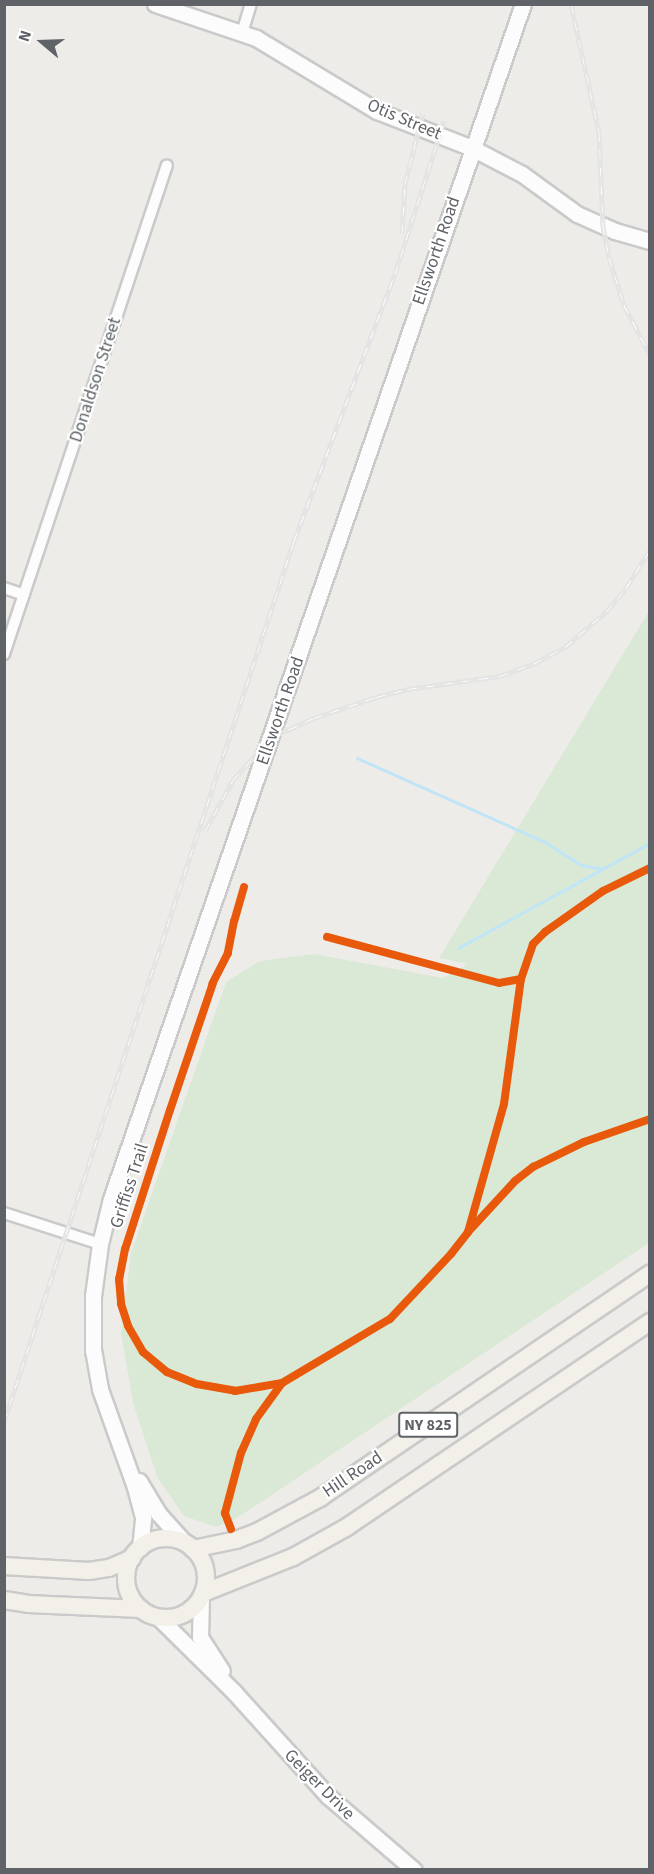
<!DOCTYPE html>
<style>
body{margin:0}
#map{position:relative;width:654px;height:1874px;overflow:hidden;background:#eeece9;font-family:"Source Sans 3",sans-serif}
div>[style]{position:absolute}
.green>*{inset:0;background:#dae9d5}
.stream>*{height:3px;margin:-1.5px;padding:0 1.5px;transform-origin:1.5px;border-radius:1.5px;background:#c0e5f6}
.roads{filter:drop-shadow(2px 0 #cacaca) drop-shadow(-2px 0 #cacaca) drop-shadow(0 2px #cacaca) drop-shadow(0 -2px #cacaca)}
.street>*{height:10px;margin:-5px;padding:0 5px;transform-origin:5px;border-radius:5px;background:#fcfcfc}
.secondary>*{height:15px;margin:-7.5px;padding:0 7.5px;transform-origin:7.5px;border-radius:7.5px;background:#fcfcfc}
.primary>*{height:16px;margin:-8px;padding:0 8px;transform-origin:8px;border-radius:8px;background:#f3f0e9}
.primary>.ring{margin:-8px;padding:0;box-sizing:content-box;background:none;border:16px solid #f3f0e9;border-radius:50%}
.rail>*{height:5px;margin-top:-2.5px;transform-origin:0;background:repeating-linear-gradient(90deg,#fff 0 9px,#e3e4e3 0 18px);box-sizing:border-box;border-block:2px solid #e3e4e3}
.cycleway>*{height:8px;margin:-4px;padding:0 4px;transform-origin:4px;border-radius:4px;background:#e8590c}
span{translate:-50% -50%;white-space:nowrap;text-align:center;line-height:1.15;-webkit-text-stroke:4.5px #fff;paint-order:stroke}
.shield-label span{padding:2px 4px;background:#fff;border:2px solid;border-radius:4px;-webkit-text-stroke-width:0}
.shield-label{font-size:16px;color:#5f6367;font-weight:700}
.street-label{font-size:18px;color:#5f6367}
.frame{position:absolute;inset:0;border:6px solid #5f6367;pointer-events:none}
.north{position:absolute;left:12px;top:12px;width:60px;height:60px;-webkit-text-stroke:4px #fff;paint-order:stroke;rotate:289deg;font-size:16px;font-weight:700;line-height:24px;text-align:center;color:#5f6367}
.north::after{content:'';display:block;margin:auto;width:21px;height:27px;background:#5f6367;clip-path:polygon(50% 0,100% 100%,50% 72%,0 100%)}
</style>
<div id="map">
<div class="green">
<div style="clip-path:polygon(649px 611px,649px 1243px,237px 1518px,216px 1527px,184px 1516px,157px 1477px,133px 1403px,121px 1333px,131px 1253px,226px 982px,260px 961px,314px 954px,443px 978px,468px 964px,439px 958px)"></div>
</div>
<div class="stream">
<div style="left:357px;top:758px;width:206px;rotate:24.1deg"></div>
<div style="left:545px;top:842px;width:43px;rotate:32.6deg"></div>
<div style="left:581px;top:865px;width:22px;rotate:10deg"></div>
<div style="left:458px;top:948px;width:219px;rotate:-28.7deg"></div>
</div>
<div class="roads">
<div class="street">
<div style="left:242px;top:33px;width:30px;rotate:-73deg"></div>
<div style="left:4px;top:588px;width:21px;rotate:19deg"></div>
<div style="left:4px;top:654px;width:515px;rotate:-71.57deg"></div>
<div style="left:4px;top:1213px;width:101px;rotate:17.9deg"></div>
</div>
<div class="secondary">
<div style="left:155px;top:4px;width:107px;rotate:18.6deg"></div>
<div style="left:256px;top:38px;width:141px;rotate:31.1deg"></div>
<div style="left:377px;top:111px;width:102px;rotate:21.3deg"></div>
<div style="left:472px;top:148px;width:56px;rotate:27.5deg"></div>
<div style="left:522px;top:174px;width:68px;rotate:36deg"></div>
<div style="left:577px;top:214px;width:42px;rotate:24.1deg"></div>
<div style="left:615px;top:231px;width:36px;rotate:16deg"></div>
<div style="left:139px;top:1481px;width:37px;rotate:59deg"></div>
<div style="left:158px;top:1513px;width:40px;rotate:48deg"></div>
<div style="left:140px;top:1548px;width:31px;rotate:-84deg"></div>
<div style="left:143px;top:1517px;width:31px;rotate:-105deg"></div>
<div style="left:135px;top:1487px;width:104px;rotate:-109.7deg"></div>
<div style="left:100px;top:1389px;width:39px;rotate:-100deg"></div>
<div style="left:93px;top:1351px;width:55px;rotate:-90deg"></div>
<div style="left:93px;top:1296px;width:52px;rotate:-82.3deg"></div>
<div style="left:100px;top:1244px;width:46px;rotate:-76.3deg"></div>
<div style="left:111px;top:1199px;width:1264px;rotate:-70.98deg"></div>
<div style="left:201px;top:1597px;width:40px;rotate:91.4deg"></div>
<div style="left:200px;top:1637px;width:40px;rotate:57.1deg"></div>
<div style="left:158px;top:1617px;width:107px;rotate:44.6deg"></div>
<div style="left:234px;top:1692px;width:140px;rotate:47.9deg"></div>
<div style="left:328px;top:1796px;width:113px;rotate:40.7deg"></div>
</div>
<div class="primary">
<div class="ring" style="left:126px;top:1538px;width:64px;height:64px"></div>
<div style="left:193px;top:1549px;width:44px;rotate:-11.8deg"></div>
<div style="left:236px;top:1540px;width:22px;rotate:-21deg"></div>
<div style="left:257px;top:1532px;width:72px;rotate:-28.4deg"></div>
<div style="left:320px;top:1498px;width:399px;rotate:-34.2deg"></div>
<div style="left:4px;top:1566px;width:85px;rotate:3.4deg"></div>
<div style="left:89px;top:1571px;width:20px;rotate:-9deg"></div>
<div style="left:109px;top:1568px;width:25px;rotate:-23deg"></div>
<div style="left:203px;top:1593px;width:97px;rotate:-21.8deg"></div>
<div style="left:293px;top:1557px;width:62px;rotate:-29.1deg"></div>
<div style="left:347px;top:1527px;width:366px;rotate:-34.1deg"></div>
<div style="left:4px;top:1600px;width:24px;rotate:9deg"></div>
<div style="left:28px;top:1604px;width:113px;rotate:2.5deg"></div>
</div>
</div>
<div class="rail">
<div style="left:571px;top:4px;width:131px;rotate:77.7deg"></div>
<div style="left:599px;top:132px;width:94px;rotate:87.6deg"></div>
<div style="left:603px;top:226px;width:33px;rotate:79deg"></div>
<div style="left:609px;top:258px;width:49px;rotate:72.3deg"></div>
<div style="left:624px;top:305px;width:56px;rotate:62.5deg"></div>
<div style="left:402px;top:233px;width:49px;rotate:-86.5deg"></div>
<div style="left:405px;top:184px;width:73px;rotate:-75.8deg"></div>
<div style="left:205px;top:831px;width:58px;rotate:-61.2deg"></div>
<div style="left:233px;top:780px;width:58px;rotate:-47.8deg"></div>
<div style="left:272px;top:737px;width:46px;rotate:-24.3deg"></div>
<div style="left:314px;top:718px;width:65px;rotate:-18.7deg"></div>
<div style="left:376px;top:697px;width:33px;rotate:-14deg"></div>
<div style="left:408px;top:689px;width:93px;rotate:-8deg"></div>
<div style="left:500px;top:676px;width:35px;rotate:-20deg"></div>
<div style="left:533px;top:664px;width:36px;rotate:-28deg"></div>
<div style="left:565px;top:647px;width:54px;rotate:-40.5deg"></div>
<div style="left:606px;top:612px;width:31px;rotate:-50deg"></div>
<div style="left:626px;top:588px;width:45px;rotate:-57.7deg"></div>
<div style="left:4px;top:1422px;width:928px;rotate:-71.78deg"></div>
<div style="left:294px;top:541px;width:285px;rotate:-69.3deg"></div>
<div style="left:395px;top:274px;width:161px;rotate:-72.2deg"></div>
</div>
<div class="cycleway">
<div style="left:244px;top:887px;width:35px;rotate:106deg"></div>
<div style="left:234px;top:921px;width:33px;rotate:101deg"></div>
<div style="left:228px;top:953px;width:34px;rotate:117deg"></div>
<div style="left:213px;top:983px;width:134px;rotate:108.7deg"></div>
<div style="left:170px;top:1110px;width:146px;rotate:107.9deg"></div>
<div style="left:125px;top:1249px;width:31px;rotate:101deg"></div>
<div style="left:119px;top:1279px;width:25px;rotate:85deg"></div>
<div style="left:121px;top:1304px;width:23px;rotate:72deg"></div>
<div style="left:128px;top:1326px;width:30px;rotate:60deg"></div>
<div style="left:143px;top:1352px;width:31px;rotate:40deg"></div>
<div style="left:167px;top:1372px;width:32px;rotate:22deg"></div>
<div style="left:197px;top:1384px;width:39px;rotate:10deg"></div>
<div style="left:235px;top:1391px;width:48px;rotate:-9.7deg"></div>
<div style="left:282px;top:1383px;width:126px;rotate:-30.7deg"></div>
<div style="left:390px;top:1319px;width:89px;rotate:-46.8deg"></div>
<div style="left:451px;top:1254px;width:28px;rotate:-52deg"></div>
<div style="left:468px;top:1232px;width:133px;rotate:-74.3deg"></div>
<div style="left:504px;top:1104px;width:126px;rotate:-82.3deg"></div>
<div style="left:521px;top:979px;width:22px;rotate:170deg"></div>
<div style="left:499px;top:983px;width:178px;rotate:-165deg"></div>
<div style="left:521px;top:979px;width:37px;rotate:-71deg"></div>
<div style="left:533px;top:944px;width:17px;rotate:-45deg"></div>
<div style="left:545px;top:932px;width:71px;rotate:-35.3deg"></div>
<div style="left:603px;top:891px;width:52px;rotate:-26.1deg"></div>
<div style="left:468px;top:1232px;width:69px;rotate:-47.3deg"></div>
<div style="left:515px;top:1181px;width:23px;rotate:-38deg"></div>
<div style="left:533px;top:1167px;width:57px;rotate:-26.1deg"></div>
<div style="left:584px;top:1142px;width:70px;rotate:-19.2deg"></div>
<div style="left:231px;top:1529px;width:17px;rotate:-111deg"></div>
<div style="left:225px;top:1513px;width:62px;rotate:-75.1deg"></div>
<div style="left:241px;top:1453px;width:37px;rotate:-66deg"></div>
<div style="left:256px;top:1419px;width:44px;rotate:-54.2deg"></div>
</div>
<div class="shield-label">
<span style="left:428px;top:1425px">NY 825</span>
</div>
<div class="street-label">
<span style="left:404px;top:120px;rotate:23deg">Otis Street</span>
<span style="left:437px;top:251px;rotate:-71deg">Ellsworth Road</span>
<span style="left:96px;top:380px;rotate:-72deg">Donaldson Street</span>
<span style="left:281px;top:711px;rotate:-71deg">Ellsworth Road</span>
<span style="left:130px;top:1186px;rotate:-72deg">Griffiss Trail</span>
<span style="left:353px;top:1475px;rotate:-34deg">Hill Road</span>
<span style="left:319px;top:1785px;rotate:45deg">Geiger Drive</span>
</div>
<div class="frame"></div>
<div class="north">N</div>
</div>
